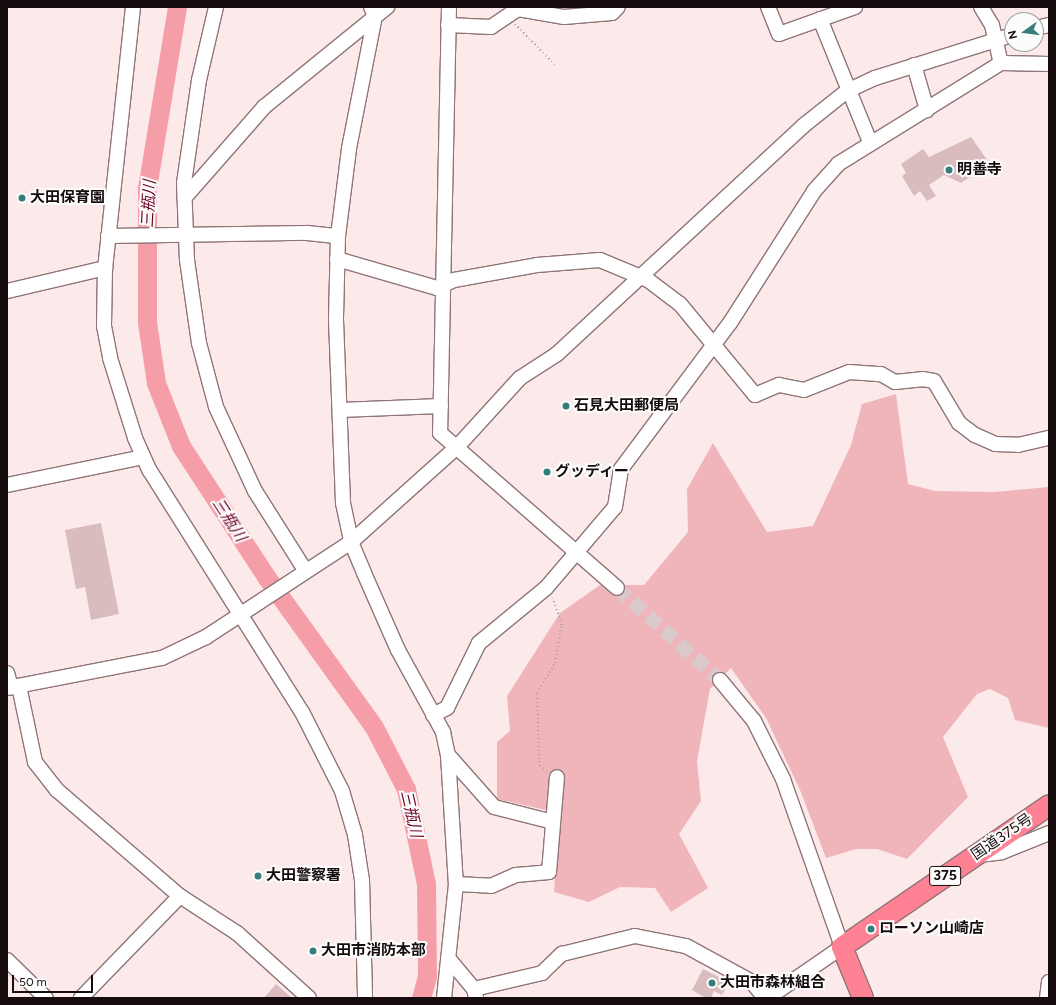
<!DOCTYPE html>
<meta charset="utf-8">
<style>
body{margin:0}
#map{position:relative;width:1056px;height:1005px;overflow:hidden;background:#fceaeb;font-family:Figtree,"Noto Sans JP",sans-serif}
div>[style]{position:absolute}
.green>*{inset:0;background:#f0b5ba}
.river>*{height:19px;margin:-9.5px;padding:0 9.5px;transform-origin:9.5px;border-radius:9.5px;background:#f69ea8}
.building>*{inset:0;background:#d9bcbe}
.minor-tunnel>*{height:14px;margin-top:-7px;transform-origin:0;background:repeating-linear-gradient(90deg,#dac9ca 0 14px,transparent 0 21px)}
.path>*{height:2px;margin-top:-1px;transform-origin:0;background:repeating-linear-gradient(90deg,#ae9fa0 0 1px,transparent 0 4px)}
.roads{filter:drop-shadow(1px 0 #907577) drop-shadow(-1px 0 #907577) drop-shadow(0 1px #907577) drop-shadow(0 -1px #907577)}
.minor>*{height:14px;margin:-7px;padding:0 7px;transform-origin:7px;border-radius:7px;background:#fff}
.highway>*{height:20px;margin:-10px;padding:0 10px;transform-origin:10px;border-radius:10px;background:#ff8194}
.dots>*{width:11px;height:11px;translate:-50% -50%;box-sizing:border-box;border:2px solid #fcfcfc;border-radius:50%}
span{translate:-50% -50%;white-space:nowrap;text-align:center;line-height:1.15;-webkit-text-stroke:4px #fcfcfc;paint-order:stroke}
.shield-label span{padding:1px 3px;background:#fcfcfc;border:1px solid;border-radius:3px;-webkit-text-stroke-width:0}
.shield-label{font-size:14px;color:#160c0d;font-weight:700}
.poi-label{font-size:15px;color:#160c0d;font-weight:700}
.left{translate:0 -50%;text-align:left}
.street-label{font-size:15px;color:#160c0d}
.water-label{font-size:16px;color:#6b0023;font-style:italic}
.frame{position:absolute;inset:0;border:8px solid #160c0d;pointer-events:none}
.north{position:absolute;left:1004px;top:12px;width:40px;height:40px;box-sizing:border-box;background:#fcfcfc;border:1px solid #a09c9c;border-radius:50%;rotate:256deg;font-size:11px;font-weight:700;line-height:16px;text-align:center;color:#160c0d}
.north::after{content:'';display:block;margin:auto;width:14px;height:18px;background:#357e7b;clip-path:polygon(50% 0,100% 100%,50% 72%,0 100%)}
.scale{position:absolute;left:12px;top:975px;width:81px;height:18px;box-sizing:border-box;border:2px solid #160c0d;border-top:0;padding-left:5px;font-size:12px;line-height:14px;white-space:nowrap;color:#160c0d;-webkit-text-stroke:3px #fcfcfc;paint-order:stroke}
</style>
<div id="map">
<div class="green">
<div style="clip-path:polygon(896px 394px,908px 484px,935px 491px,995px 492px,1049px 487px,1049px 728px,1015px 720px,1008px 698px,990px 689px,977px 694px,943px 737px,968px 797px,907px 859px,877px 849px,856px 849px,826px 858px,800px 790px,766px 718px,731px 668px,710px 689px,697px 761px,701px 801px,679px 834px,708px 888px,671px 912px,655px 888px,620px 887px,589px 902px,554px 892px,559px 813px,497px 799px,497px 742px,510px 731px,507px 696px,560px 613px,600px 585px,644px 585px,688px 532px,687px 489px,713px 443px,767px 532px,813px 526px,851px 445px,862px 404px)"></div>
</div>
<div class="river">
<div style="left:177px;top:7px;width:184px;rotate:99.4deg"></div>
<div style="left:147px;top:189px;width:133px;rotate:90deg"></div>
<div style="left:147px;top:322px;width:62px;rotate:81.6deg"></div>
<div style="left:156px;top:383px;width:68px;rotate:68.4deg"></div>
<div style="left:181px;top:446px;width:158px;rotate:56.9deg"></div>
<div style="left:267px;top:578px;width:183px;rotate:54.3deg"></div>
<div style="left:374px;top:727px;width:70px;rotate:62.7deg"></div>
<div style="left:406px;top:789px;width:97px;rotate:78.1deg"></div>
<div style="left:426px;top:884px;width:92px;rotate:89.4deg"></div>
<div style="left:427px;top:976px;width:23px;rotate:105deg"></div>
</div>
<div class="building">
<div style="clip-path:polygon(971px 137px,990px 164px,961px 183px,944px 175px,929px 185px,936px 196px,927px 201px,920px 191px,914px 196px,902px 176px,906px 173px,901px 164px,923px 149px,929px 157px)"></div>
<div style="clip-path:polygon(101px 523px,119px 614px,91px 620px,85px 587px,76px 589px,65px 530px)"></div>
<div style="clip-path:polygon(703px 969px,729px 982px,722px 995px,714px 991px,711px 998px,706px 998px,692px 990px)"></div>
<div style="clip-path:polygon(276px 984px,292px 998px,264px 998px)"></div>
</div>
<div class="minor-tunnel">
<div style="left:617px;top:588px;width:138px;rotate:41.8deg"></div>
</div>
<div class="path">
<div style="left:515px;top:24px;width:57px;rotate:45.7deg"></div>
<div style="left:547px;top:771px;width:9px;rotate:-144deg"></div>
<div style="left:540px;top:766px;width:7px;rotate:-98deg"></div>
<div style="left:539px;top:759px;width:66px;rotate:-91.7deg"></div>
<div style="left:537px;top:693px;width:35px;rotate:-59deg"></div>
<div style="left:555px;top:663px;width:39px;rotate:-80deg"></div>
<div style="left:562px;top:625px;width:28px;rotate:-109deg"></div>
</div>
<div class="roads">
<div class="minor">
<div style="left:133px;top:7px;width:262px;rotate:96.1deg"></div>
<div style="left:105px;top:268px;width:58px;rotate:91deg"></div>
<div style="left:104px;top:326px;width:33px;rotate:79deg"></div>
<div style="left:110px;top:358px;width:84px;rotate:72.6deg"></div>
<div style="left:135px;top:438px;width:36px;rotate:66deg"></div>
<div style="left:150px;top:471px;width:285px;rotate:57.8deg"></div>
<div style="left:302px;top:712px;width:89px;rotate:63.1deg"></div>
<div style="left:342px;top:791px;width:46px;rotate:73.5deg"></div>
<div style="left:355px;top:835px;width:46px;rotate:81.2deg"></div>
<div style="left:362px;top:880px;width:118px;rotate:88.5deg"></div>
<div style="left:216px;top:7px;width:75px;rotate:103.1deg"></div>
<div style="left:199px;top:80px;width:104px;rotate:98.3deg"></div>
<div style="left:184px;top:183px;width:77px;rotate:87.8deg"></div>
<div style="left:187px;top:260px;width:84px;rotate:81.8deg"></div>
<div style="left:199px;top:343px;width:66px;rotate:75.1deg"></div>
<div style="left:216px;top:407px;width:93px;rotate:65.1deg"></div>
<div style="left:255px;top:491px;width:93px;rotate:57.7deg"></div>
<div style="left:371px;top:7px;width:10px;rotate:66deg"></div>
<div style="left:375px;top:16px;width:136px;rotate:101.1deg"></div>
<div style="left:349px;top:149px;width:88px;rotate:97.2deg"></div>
<div style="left:338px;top:236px;width:84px;rotate:91.4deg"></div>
<div style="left:336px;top:320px;width:183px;rotate:87.8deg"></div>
<div style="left:343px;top:503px;width:40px;rotate:78deg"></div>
<div style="left:351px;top:542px;width:34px;rotate:67deg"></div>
<div style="left:364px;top:573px;width:84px;rotate:66.2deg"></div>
<div style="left:398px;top:650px;width:94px;rotate:61.2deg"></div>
<div style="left:443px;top:732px;width:24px;rotate:78deg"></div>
<div style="left:448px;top:755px;width:129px;rotate:86.5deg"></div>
<div style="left:456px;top:884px;width:115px;rotate:96deg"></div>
<div style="left:449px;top:7px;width:426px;rotate:91.2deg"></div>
<div style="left:440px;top:433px;width:235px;rotate:41.2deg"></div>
<div style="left:768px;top:7px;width:29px;rotate:68deg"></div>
<div style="left:779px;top:34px;width:81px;rotate:-19.6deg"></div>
<div style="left:981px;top:7px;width:21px;rotate:59deg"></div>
<div style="left:992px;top:25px;width:39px;rotate:77deg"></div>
<div style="left:820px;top:19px;width:133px;rotate:67.9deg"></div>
<div style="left:448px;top:25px;width:43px;rotate:2.7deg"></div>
<div style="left:491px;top:27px;width:32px;rotate:-34deg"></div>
<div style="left:518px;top:9px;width:47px;rotate:9.9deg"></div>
<div style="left:564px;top:17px;width:48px;rotate:-4.8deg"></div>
<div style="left:612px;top:13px;width:8px;rotate:-45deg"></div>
<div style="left:1036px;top:28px;width:13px;rotate:-13deg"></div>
<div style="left:914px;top:65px;width:47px;rotate:73.9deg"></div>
<div style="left:185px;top:197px;width:120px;rotate:-48.7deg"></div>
<div style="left:264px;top:107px;width:159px;rotate:-39.1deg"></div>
<div style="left:108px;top:236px;width:199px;rotate:-0.9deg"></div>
<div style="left:307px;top:233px;width:31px;rotate:6deg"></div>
<div style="left:337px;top:259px;width:104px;rotate:16.2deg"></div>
<div style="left:437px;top:288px;width:19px;rotate:-25deg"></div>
<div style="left:454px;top:280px;width:84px;rotate:-10.2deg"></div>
<div style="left:537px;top:265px;width:63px;rotate:-4.5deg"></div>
<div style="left:600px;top:260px;width:52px;rotate:22.6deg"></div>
<div style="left:648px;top:280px;width:40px;rotate:37deg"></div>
<div style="left:680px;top:304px;width:118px;rotate:50.5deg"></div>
<div style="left:755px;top:395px;width:26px;rotate:-23deg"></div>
<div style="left:779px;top:385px;width:25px;rotate:11deg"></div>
<div style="left:804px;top:390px;width:48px;rotate:-21.8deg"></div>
<div style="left:849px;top:372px;width:32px;rotate:4deg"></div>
<div style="left:881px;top:374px;width:16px;rotate:30deg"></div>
<div style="left:895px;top:382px;width:27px;rotate:-6deg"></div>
<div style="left:922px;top:379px;width:12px;rotate:9deg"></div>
<div style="left:934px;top:381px;width:49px;rotate:59.2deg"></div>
<div style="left:959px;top:423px;width:20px;rotate:37deg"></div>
<div style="left:975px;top:435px;width:22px;rotate:24deg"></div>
<div style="left:995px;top:444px;width:23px;rotate:2deg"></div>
<div style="left:1018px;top:445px;width:32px;rotate:-13deg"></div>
<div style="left:7px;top:291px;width:101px;rotate:-13.2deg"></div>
<div style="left:340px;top:410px;width:101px;rotate:-2.3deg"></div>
<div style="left:7px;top:485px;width:139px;rotate:-11.6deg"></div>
<div style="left:7px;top:673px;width:15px;rotate:74deg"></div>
<div style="left:720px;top:680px;width:53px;rotate:50.3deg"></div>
<div style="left:754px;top:721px;width:65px;rotate:63.4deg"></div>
<div style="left:783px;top:779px;width:178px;rotate:70.6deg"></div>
<div style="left:842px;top:947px;width:90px;rotate:145.4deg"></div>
<div style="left:19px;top:686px;width:78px;rotate:78.1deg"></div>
<div style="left:35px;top:762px;width:36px;rotate:52deg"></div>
<div style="left:57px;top:790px;width:162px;rotate:40.8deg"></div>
<div style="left:180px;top:896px;width:68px;rotate:33deg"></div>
<div style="left:237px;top:933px;width:97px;rotate:42.1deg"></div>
<div style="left:7px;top:688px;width:158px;rotate:-11deg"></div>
<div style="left:162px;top:658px;width:49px;rotate:-25.5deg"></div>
<div style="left:206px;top:637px;width:173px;rotate:-33.2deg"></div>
<div style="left:351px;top:542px;width:142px;rotate:-41.9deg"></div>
<div style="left:457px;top:447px;width:93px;rotate:-47.6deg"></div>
<div style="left:520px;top:378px;width:44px;rotate:-33deg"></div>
<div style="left:557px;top:354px;width:335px;rotate:-42.8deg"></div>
<div style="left:803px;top:126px;width:56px;rotate:-38.5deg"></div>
<div style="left:847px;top:91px;width:31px;rotate:-25deg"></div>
<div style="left:875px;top:78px;width:144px;rotate:-17.4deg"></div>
<div style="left:433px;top:715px;width:16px;rotate:-27deg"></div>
<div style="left:447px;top:708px;width:72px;rotate:-63.8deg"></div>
<div style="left:479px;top:643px;width:87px;rotate:-39.4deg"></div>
<div style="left:546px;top:588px;width:106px;rotate:-49.6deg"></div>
<div style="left:615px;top:507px;width:38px;rotate:-81deg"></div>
<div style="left:621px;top:469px;width:182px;rotate:-53.3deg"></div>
<div style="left:730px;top:323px;width:156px;rotate:-57.5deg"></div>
<div style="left:814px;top:191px;width:36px;rotate:-48deg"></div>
<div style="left:838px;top:164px;width:192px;rotate:-31.8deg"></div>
<div style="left:1001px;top:63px;width:48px;rotate:1.2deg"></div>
<div style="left:448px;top:755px;width:69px;rotate:48.5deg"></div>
<div style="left:494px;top:807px;width:61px;rotate:14.3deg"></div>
<div style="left:979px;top:855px;width:23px;rotate:-7deg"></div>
<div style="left:1002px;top:852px;width:51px;rotate:-22deg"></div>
<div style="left:456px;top:884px;width:35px;rotate:3deg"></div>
<div style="left:491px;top:886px;width:27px;rotate:-24deg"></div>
<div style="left:516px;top:875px;width:33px;rotate:-5deg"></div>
<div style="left:549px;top:872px;width:95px;rotate:-85.2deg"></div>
<div style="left:448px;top:958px;width:40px;rotate:50deg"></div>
<div style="left:474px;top:989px;width:9px;rotate:77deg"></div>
<div style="left:7px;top:960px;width:54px;rotate:44.3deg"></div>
<div style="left:474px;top:989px;width:70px;rotate:-13.2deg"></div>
<div style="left:542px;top:973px;width:28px;rotate:-44deg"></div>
<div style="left:562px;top:954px;width:75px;rotate:-13.9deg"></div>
<div style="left:635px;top:936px;width:52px;rotate:11.1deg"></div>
<div style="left:686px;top:946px;width:75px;rotate:28.6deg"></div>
<div style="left:752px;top:982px;width:21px;rotate:51deg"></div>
<div style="left:81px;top:998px;width:142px;rotate:-45.9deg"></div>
<div style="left:1047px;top:998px;width:16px;rotate:-83deg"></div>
</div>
<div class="highway">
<div style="left:863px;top:998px;width:55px;rotate:-112.4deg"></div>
<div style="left:842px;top:947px;width:251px;rotate:-34.4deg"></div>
</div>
</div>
<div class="dots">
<div style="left:949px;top:170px;background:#357e7b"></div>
<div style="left:22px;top:198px;background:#357e7b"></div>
<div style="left:566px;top:406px;background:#357e7b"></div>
<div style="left:547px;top:472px;background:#357e7b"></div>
<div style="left:258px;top:876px;background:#357e7b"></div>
<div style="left:871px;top:929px;background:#357e7b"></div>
<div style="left:313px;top:951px;background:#357e7b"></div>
<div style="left:712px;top:983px;background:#357e7b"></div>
</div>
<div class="shield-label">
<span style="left:945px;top:876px">375</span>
</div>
<div class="poi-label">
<span class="left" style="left:957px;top:170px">明善寺</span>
<span class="left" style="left:30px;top:198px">大田保育園</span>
<span class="left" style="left:574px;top:406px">石見大田郵便局</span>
<span class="left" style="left:555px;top:472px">グッディー</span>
<span class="left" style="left:266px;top:876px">大田警察署</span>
<span class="left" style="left:879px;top:929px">ローソン山崎店</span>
<span class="left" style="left:321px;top:951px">大田市消防本部</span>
<span class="left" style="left:720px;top:983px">大田市森林組合</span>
</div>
<div class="street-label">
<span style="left:1002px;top:837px;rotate:-34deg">国道375号</span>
</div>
<div class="water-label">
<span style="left:149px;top:204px;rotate:-87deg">三瓶川</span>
<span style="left:229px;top:520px;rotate:57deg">三瓶川</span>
<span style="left:411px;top:814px;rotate:77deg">三瓶川</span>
</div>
<div class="frame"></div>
<div class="north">N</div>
<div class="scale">50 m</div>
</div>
